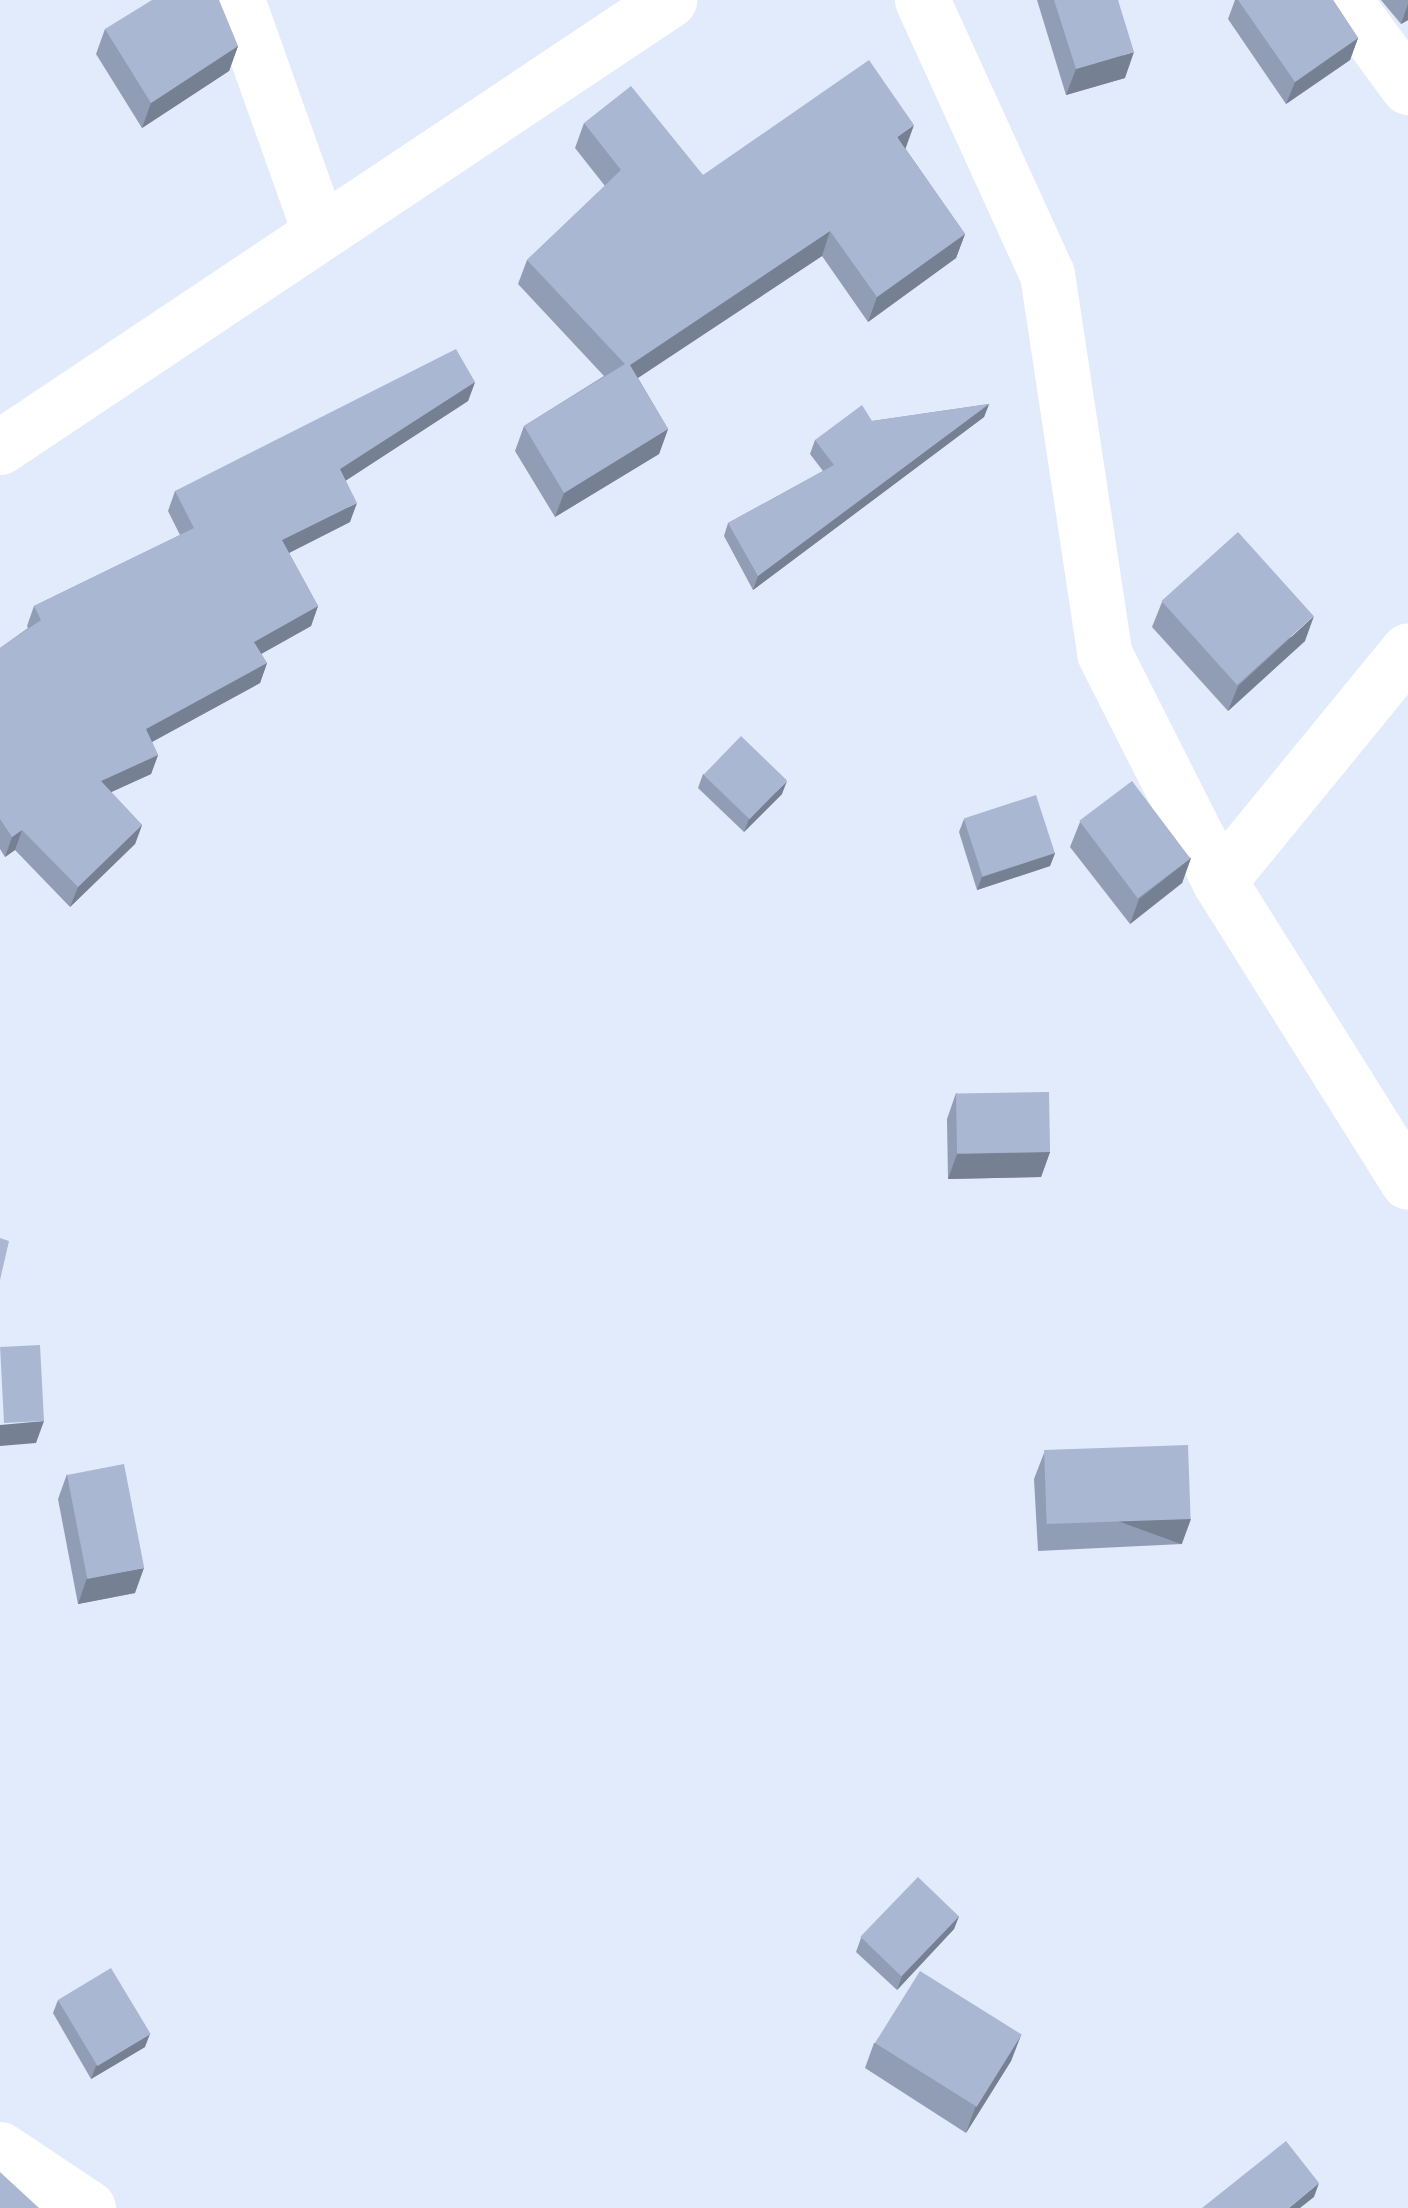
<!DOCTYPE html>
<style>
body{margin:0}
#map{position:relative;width:1408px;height:2208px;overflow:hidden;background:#e2ebfc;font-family:"Titillium Web",sans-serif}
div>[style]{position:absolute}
.street>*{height:55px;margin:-27.5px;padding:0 27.5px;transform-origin:27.5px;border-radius:27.5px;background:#fff}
.wall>*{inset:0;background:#919db5}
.shaded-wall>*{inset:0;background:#768093;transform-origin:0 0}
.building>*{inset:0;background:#a9b7d2;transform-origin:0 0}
span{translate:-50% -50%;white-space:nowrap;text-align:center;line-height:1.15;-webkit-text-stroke:9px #fff;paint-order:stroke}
</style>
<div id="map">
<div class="street">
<div style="left:237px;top:0;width:247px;rotate:70.4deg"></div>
<div style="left:922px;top:0;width:301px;rotate:65.5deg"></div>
<div style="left:1047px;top:274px;width:383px;rotate:81.4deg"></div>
<div style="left:1104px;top:653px;width:255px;rotate:63.2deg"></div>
<div style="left:1219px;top:881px;width:355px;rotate:57.9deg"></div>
<div style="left:1344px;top:0;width:108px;rotate:53.7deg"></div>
<div style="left:0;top:447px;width:805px;rotate:-33.75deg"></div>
<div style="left:1219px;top:881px;width:298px;rotate:-50.7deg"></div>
<div style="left:0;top:2149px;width:106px;rotate:33.8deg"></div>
</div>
<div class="wall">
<div style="clip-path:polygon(1037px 0,1118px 0,1125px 78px,1066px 95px)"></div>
<div style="clip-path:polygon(1235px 0,1333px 0,1358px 38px,1350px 60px,1286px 104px,1228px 19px)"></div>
<div style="clip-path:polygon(1381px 0,1408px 0,1408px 20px,1401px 24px)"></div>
<div style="clip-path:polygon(105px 29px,238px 46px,229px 71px,142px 128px,96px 54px)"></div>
<div style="clip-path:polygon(584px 123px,703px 175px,905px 148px,965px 234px,956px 258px,868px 322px,822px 256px,638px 378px,668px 429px,659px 454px,555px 517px,515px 451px,524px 426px,604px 376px,518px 284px,527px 260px,605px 186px,575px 148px)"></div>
<div style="clip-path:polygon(475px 382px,468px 401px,346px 480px,350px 522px,289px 553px,318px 606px,311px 626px,261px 654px,267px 663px,260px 683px,152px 742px,158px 755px,151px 774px,111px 792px,142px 825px,135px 844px,70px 907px,15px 850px,5px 857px,0 849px,0 648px,28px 628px,27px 626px,34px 606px,180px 535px,168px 511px,175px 491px)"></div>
<div style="clip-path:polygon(989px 404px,984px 417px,753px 590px,724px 536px,728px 523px,823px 471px,810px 454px,815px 440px,872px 421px)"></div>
<div style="clip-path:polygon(1162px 602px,1305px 641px,1228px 711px,1152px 627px)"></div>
<div style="clip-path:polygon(703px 774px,782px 794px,744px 832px,698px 788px)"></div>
<div style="clip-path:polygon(964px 819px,1055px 853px,1050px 866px,977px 890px,959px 832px)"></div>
<div style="clip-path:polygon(1080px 822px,1191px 858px,1182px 883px,1130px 924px,1070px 847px)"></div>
<div style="clip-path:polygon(956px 1093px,1050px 1152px,1041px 1177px,948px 1179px,947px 1119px)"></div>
<div style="clip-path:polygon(1044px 1453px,1182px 1544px,1038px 1551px,1034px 1479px)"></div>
<div style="clip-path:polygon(67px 1474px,135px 1593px,78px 1604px,58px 1499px)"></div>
<div style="clip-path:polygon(959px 1916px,954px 1929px,897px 1990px,856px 1952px,861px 1938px)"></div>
<div style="clip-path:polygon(58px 2000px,145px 2047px,91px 2079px,53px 2013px)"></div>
<div style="clip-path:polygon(1021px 2035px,1011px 2061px,966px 2133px,865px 2068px,874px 2043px)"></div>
</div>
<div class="shaded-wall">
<div style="clip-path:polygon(1408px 4px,1408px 20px,1401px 24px)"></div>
<div style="clip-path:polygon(1358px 38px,1350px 60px,1286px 104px,1295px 82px)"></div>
<div style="clip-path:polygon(238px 46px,229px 71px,142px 128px,151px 103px)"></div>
<div style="clip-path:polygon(1134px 52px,1125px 78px,1066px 95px,1076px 69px)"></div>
<div style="clip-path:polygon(914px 125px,905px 150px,897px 137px)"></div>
<div style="clip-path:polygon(830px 231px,822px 256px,621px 389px,630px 365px)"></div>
<div style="clip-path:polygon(965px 234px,956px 258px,868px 322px,877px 297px)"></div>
<div style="clip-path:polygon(475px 382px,468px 401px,333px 489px,340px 469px)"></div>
<div style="clip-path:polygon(989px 404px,984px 417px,753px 590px,758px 576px)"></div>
<div style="clip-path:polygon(668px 429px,659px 454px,555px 517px,564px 493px)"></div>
<div style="clip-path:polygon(357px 503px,350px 522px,275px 560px,282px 540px)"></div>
<div style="clip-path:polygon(318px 606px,311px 626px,247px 662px,254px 642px)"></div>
<div style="clip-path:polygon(1314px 616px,1305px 641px,1228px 711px,1238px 686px)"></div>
<div style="clip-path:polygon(267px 663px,260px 683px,139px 749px,146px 729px)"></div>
<div style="clip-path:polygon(158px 755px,151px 774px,94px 800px,101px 781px)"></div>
<div style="clip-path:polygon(787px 781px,782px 794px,744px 832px,749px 819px)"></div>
<div style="clip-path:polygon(142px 825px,135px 844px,70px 907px,78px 887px)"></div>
<div style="clip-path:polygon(22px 830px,15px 850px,5px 857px,12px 837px)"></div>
<div style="clip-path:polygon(1055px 853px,1050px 866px,977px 890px,982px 877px)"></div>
<div style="clip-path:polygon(1191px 858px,1182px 883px,1130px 924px,1139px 899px)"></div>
<div style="clip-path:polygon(1050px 1152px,1041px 1177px,948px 1179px,957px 1154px)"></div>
<div style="clip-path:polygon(44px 1421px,36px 1443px,0 1446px,0 1425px)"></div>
<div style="left:1191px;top:1519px;width:27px;height:144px;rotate:110deg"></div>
<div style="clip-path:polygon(144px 1568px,135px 1593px,78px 1604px,87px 1578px)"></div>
<div style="clip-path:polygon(959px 1916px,954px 1929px,897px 1990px,902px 1976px)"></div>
<div style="clip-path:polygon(150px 2034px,145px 2047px,91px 2079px,96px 2066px)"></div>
<div style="clip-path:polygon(1021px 2035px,1011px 2061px,966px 2133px,975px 2108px)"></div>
<div style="clip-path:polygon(1319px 2183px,1314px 2197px,1300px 2208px,1289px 2208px)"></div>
</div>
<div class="building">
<div style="clip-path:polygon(152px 0,219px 0,238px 46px,151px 103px,105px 29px)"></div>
<div style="clip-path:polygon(1054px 0,1118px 0,1134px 52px,1076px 69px)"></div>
<div style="clip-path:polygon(1238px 0,1333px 0,1358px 38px,1295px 82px)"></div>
<div style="clip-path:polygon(869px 60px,914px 125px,897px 137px,965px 234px,877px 297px,830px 231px,630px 365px,668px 429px,564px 493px,524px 426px,625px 364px,527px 260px,621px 170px,584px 123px,631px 86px,703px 175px)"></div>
<div style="clip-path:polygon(456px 349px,475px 382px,340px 469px,357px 503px,282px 540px,318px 606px,254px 642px,267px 663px,146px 729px,158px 755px,101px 781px,142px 825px,78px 887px,22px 830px,12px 837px,0 819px,0 648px,41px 620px,34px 606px,194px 528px,175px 491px)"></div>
<div style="clip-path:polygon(989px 404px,758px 576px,728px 523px,834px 465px,815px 440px,862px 405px,872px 421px)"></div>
<div style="left:1238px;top:532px;width:113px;height:103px;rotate:48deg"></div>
<div style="left:741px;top:736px;width:64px;height:54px;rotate:44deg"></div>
<div style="left:1132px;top:781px;width:97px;height:66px;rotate:53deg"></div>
<div style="left:1036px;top:795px;width:61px;height:76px;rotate:72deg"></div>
<div style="left:1049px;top:1092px;width:60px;height:93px;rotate:89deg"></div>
<div style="clip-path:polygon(0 1238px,9px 1241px,0 1280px)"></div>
<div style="left:40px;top:1345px;width:76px;height:40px;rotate:87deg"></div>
<div style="left:1188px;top:1445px;width:74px;height:144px;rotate:88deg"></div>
<div style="left:124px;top:1464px;width:106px;height:58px;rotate:79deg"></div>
<div style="left:918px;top:1877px;width:57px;height:83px;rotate:44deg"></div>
<div style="left:111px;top:1968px;width:77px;height:62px;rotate:59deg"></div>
<div style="left:920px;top:1971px;width:120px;height:85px;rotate:32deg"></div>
<div style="clip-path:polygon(1286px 2141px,1319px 2183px,1289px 2208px,1202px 2208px)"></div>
<div style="clip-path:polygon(0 2172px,39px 2208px,0 2208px)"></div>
</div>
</div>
